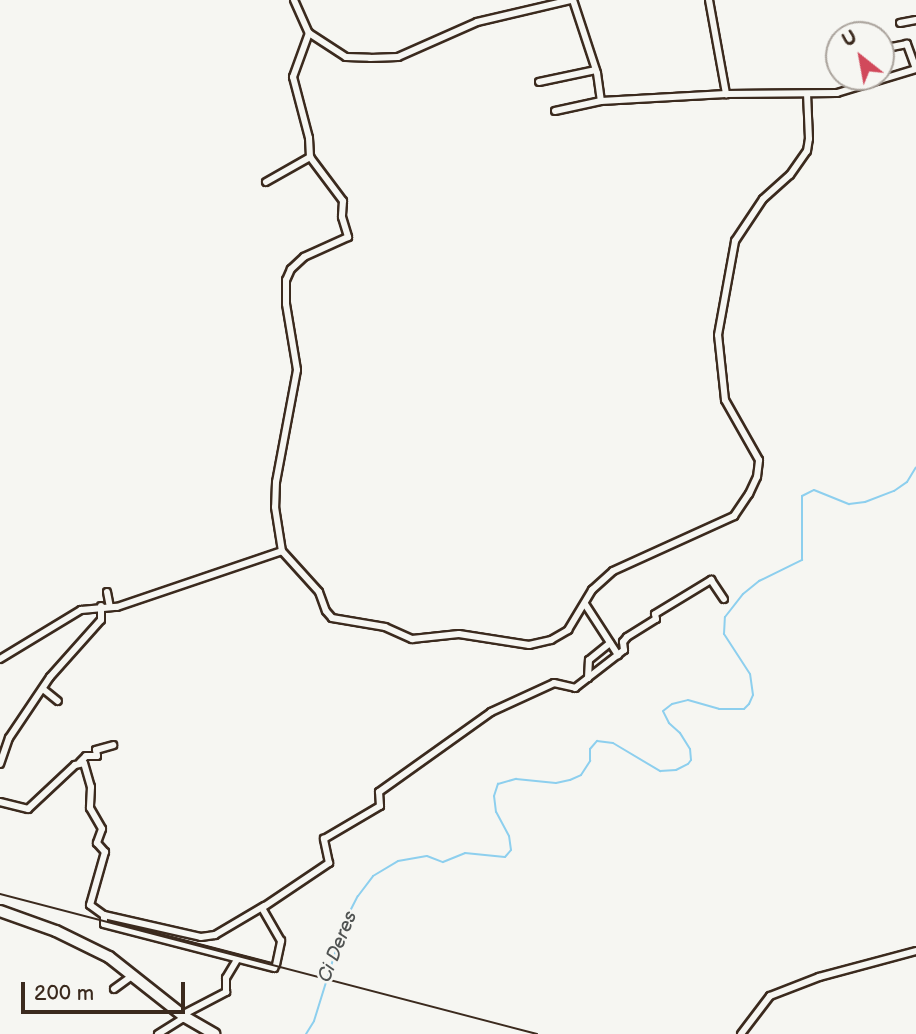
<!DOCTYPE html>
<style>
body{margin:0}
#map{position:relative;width:916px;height:1034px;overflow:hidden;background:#f6f6f2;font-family:"Balsamiq Sans",sans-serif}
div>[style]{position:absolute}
.stream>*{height:2px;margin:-1px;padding:0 1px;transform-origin:1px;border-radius:1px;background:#8dcfee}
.roads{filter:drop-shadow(2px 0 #3b2a1e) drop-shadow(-2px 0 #3b2a1e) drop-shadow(0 2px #3b2a1e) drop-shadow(0 -2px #3b2a1e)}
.minor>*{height:6px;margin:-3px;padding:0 3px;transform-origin:3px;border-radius:3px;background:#f6f6f2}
.trunk>*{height:10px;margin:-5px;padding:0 5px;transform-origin:5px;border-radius:5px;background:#f6f6f2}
.rail>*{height:2px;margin:-1px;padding:0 1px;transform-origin:1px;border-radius:1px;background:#3b2a1e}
span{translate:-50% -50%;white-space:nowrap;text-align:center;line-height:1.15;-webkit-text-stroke:5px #f6f6f2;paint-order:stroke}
.water-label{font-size:19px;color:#505352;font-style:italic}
.north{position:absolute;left:825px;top:21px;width:70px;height:70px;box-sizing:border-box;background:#f6f6f2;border:2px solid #aba49d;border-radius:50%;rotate:329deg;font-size:19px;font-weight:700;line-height:28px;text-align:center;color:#3b2a1e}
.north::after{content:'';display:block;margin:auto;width:24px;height:32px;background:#d1495b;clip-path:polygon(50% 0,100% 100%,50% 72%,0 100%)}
.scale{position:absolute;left:21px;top:982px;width:164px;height:32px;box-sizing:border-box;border:4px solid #3b2a1e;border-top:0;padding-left:9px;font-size:21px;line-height:24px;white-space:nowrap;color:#3b2a1e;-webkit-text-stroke:5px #f6f6f2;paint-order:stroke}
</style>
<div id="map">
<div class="stream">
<div style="left:306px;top:1034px;width:15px;rotate:-58deg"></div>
<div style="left:314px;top:1021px;width:105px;rotate:-72.8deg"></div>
<div style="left:345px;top:921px;width:28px;rotate:-63deg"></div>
<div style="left:358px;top:896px;width:25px;rotate:-53deg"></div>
<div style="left:373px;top:876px;width:29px;rotate:-31deg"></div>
<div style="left:398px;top:861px;width:29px;rotate:-10deg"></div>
<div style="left:427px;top:856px;width:17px;rotate:21deg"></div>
<div style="left:443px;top:862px;width:24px;rotate:-22deg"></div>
<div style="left:465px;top:853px;width:40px;rotate:5.7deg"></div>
<div style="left:505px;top:857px;width:9px;rotate:-49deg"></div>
<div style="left:511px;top:850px;width:14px;rotate:-98deg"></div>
<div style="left:509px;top:836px;width:27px;rotate:-118deg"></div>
<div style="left:496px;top:812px;width:16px;rotate:-97deg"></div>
<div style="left:494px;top:796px;width:13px;rotate:-72deg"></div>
<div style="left:498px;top:784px;width:19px;rotate:-16deg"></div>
<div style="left:516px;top:779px;width:40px;rotate:5.7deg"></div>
<div style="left:556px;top:783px;width:14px;rotate:-12deg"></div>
<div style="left:570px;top:780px;width:12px;rotate:-24deg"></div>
<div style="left:581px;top:775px;width:17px;rotate:-57deg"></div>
<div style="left:590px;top:761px;width:12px;rotate:-90deg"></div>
<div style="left:590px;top:749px;width:11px;rotate:-49deg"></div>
<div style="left:597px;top:741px;width:16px;rotate:7deg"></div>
<div style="left:613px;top:743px;width:55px;rotate:30.8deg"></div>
<div style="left:660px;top:771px;width:16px;rotate:-4deg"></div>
<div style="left:676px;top:770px;width:13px;rotate:-27deg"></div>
<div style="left:688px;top:764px;width:5px;rotate:-53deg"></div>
<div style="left:691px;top:760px;width:11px;rotate:-95deg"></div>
<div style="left:690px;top:749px;width:19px;rotate:-122deg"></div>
<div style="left:680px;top:733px;width:15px;rotate:-138deg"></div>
<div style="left:669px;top:723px;width:13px;rotate:-117deg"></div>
<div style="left:663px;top:711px;width:11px;rotate:-38deg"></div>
<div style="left:672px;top:704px;width:16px;rotate:-14deg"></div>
<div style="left:688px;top:700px;width:32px;rotate:16deg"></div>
<div style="left:719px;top:709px;width:25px"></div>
<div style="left:744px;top:709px;width:7px;rotate:-45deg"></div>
<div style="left:749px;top:704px;width:10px;rotate:-66deg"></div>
<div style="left:753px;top:695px;width:21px;rotate:-98deg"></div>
<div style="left:750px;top:674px;width:48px;rotate:-123deg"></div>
<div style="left:724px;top:634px;width:17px;rotate:-87deg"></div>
<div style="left:725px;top:617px;width:29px;rotate:-52deg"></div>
<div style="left:743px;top:594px;width:21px;rotate:-39deg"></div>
<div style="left:759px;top:581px;width:48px;rotate:-26deg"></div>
<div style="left:802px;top:560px;width:64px;rotate:-90deg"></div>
<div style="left:802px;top:496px;width:13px;rotate:-27deg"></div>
<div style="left:814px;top:490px;width:38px;rotate:22deg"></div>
<div style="left:849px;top:504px;width:16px;rotate:-7deg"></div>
<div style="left:865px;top:502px;width:31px;rotate:-21deg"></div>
<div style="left:894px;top:491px;width:16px;rotate:-35deg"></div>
<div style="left:907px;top:482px;width:17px;rotate:-59deg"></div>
</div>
<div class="roads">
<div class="minor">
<div style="left:294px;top:0;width:36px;rotate:66deg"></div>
<div style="left:309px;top:33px;width:44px;rotate:33deg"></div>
<div style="left:346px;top:57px;width:24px;rotate:2deg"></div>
<div style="left:370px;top:58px;width:28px;rotate:-2deg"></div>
<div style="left:398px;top:57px;width:86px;rotate:-23.9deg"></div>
<div style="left:477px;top:22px;width:97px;rotate:-13.2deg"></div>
<div style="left:573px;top:0;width:77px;rotate:71.8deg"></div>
<div style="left:597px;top:73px;width:28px;rotate:82deg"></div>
<div style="left:601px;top:101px;width:125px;rotate:-3.2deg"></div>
<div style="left:709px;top:0;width:96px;rotate:79.7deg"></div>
<div style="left:726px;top:94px;width:111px;rotate:-0.5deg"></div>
<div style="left:837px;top:93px;width:83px;rotate:-16.9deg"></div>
<div style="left:916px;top:69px;width:27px;rotate:-110deg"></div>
<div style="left:907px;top:44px;width:26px;rotate:169deg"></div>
<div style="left:900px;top:23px;width:16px;rotate:-11deg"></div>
<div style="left:539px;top:82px;width:58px;rotate:-11.9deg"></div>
<div style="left:555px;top:111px;width:47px;rotate:-12.3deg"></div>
<div style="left:310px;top:157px;width:55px;rotate:53.1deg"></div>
<div style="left:343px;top:201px;width:16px;rotate:94deg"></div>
<div style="left:342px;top:217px;width:21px;rotate:73deg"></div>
<div style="left:348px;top:237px;width:48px;rotate:155.6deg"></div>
<div style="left:304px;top:257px;width:18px;rotate:137deg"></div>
<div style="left:291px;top:269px;width:12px;rotate:114deg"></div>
<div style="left:286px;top:280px;width:24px;rotate:90deg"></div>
<div style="left:286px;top:304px;width:67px;rotate:80.5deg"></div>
<div style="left:297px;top:370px;width:114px;rotate:100.6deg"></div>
<div style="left:276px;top:482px;width:25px;rotate:92deg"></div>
<div style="left:275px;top:507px;width:45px;rotate:81deg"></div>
<div style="left:282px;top:551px;width:55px;rotate:47.9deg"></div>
<div style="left:319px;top:592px;width:20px;rotate:70deg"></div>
<div style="left:326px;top:611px;width:9px;rotate:49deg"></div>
<div style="left:332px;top:618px;width:54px;rotate:9.6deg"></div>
<div style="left:385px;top:627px;width:30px;rotate:24deg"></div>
<div style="left:412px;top:639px;width:47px;rotate:-6.1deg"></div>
<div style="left:459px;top:634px;width:71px;rotate:8.9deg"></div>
<div style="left:529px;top:645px;width:23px;rotate:-13deg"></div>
<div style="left:551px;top:640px;width:20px;rotate:-30deg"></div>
<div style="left:568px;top:630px;width:47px;rotate:-59deg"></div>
<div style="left:592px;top:590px;width:28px;rotate:-42deg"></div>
<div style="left:613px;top:571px;width:133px;rotate:-24.4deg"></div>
<div style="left:734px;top:516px;width:27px;rotate:-56deg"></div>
<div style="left:749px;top:494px;width:19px;rotate:-65deg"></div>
<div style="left:757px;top:477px;width:17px;rotate:-83deg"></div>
<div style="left:759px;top:460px;width:69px;rotate:-119.5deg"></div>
<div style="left:725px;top:400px;width:65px;rotate:-96.1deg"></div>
<div style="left:718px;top:335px;width:96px;rotate:-79.7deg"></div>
<div style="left:735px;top:241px;width:50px;rotate:-56.3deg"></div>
<div style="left:763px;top:199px;width:36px;rotate:-42deg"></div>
<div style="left:790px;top:175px;width:29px;rotate:-55deg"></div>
<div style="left:807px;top:151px;width:12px;rotate:-81deg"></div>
<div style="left:809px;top:139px;width:45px;rotate:-92.5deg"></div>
<div style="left:266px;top:182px;width:51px;rotate:-29.6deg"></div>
<div style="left:310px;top:157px;width:19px;rotate:-93deg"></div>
<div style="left:309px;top:138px;width:63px;rotate:-104.7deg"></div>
<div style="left:293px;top:77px;width:47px;rotate:-70deg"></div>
<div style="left:107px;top:592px;width:15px;rotate:79deg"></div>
<div style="left:585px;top:604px;width:61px;rotate:57.1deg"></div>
<div style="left:0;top:659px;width:95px;rotate:-31.2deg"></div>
<div style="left:81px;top:610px;width:36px;rotate:-5deg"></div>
<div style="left:117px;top:607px;width:174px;rotate:-18.7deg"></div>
<div style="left:588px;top:678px;width:18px;rotate:-87deg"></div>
<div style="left:589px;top:660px;width:27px;rotate:-39deg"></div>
<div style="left:43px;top:689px;width:19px;rotate:39deg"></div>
<div style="left:80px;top:762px;width:8px;rotate:-45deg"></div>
<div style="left:86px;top:756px;width:11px"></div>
<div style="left:97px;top:756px;width:6px;rotate:-99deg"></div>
<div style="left:96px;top:750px;width:18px;rotate:-16deg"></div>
<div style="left:0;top:764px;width:28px;rotate:-71deg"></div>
<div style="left:9px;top:738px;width:73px;rotate:-56.1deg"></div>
<div style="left:50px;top:677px;width:76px;rotate:-48.2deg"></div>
<div style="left:101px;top:620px;width:14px;rotate:-90deg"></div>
<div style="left:0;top:802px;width:29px;rotate:14deg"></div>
<div style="left:28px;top:809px;width:64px;rotate:-43.1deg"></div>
<div style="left:75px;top:765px;width:9px;rotate:-13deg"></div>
<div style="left:84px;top:763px;width:25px;rotate:74deg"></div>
<div style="left:91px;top:787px;width:21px;rotate:93deg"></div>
<div style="left:90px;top:808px;width:24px;rotate:60deg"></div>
<div style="left:102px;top:829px;width:15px;rotate:110deg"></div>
<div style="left:97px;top:843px;width:12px;rotate:48deg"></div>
<div style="left:105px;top:852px;width:55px;rotate:105.8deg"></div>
<div style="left:90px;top:905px;width:17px;rotate:36deg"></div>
<div style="left:104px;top:915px;width:9px;rotate:90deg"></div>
<div style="left:104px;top:924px;width:176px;rotate:14.5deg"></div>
<div style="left:104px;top:915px;width:99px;rotate:12.8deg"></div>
<div style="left:201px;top:937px;width:14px;rotate:-8deg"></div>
<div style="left:215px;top:935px;width:57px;rotate:-30.6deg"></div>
<div style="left:276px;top:965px;width:25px;rotate:-78deg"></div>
<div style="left:281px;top:941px;width:38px;rotate:-120deg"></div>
<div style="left:262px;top:908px;width:81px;rotate:-33.9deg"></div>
<div style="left:329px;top:863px;width:25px;rotate:-102deg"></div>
<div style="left:324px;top:839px;width:65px;rotate:-30.5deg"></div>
<div style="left:380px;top:806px;width:14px;rotate:-94deg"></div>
<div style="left:379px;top:792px;width:138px;rotate:-35.5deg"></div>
<div style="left:491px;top:712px;width:69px;rotate:-24.7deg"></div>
<div style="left:554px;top:683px;width:22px;rotate:13deg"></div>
<div style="left:575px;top:688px;width:62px;rotate:-37.8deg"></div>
<div style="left:624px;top:650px;width:8px;rotate:-97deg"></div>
<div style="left:623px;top:642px;width:6px;rotate:-51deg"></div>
<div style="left:627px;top:637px;width:34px;rotate:-32deg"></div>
<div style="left:656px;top:619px;width:5px;rotate:-101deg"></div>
<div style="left:655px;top:614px;width:66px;rotate:-31.3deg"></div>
<div style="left:711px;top:580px;width:23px;rotate:56deg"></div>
<div style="left:114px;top:989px;width:24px;rotate:-36deg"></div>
<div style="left:182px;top:1015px;width:50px;rotate:-27.6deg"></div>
<div style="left:226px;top:992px;width:14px;rotate:-90deg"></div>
<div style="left:226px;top:978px;width:21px;rotate:-59deg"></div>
<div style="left:158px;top:1034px;width:32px;rotate:-32deg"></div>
<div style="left:741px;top:1034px;width:48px;rotate:-52.7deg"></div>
<div style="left:770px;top:996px;width:53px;rotate:-21.2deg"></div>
<div style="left:819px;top:977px;width:100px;rotate:-15deg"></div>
</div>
<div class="trunk">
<div style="left:0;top:911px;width:59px;rotate:19.7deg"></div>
<div style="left:56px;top:931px;width:59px;rotate:26.1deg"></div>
<div style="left:109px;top:957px;width:97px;rotate:38.3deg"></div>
<div style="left:185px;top:1017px;width:34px;rotate:30deg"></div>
</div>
</div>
<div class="rail">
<div style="left:0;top:894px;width:555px;rotate:14.61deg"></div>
</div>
<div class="water-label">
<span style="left:338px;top:947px;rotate:-68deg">Ci Deres</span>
</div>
<div class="north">U</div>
<div class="scale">200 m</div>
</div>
